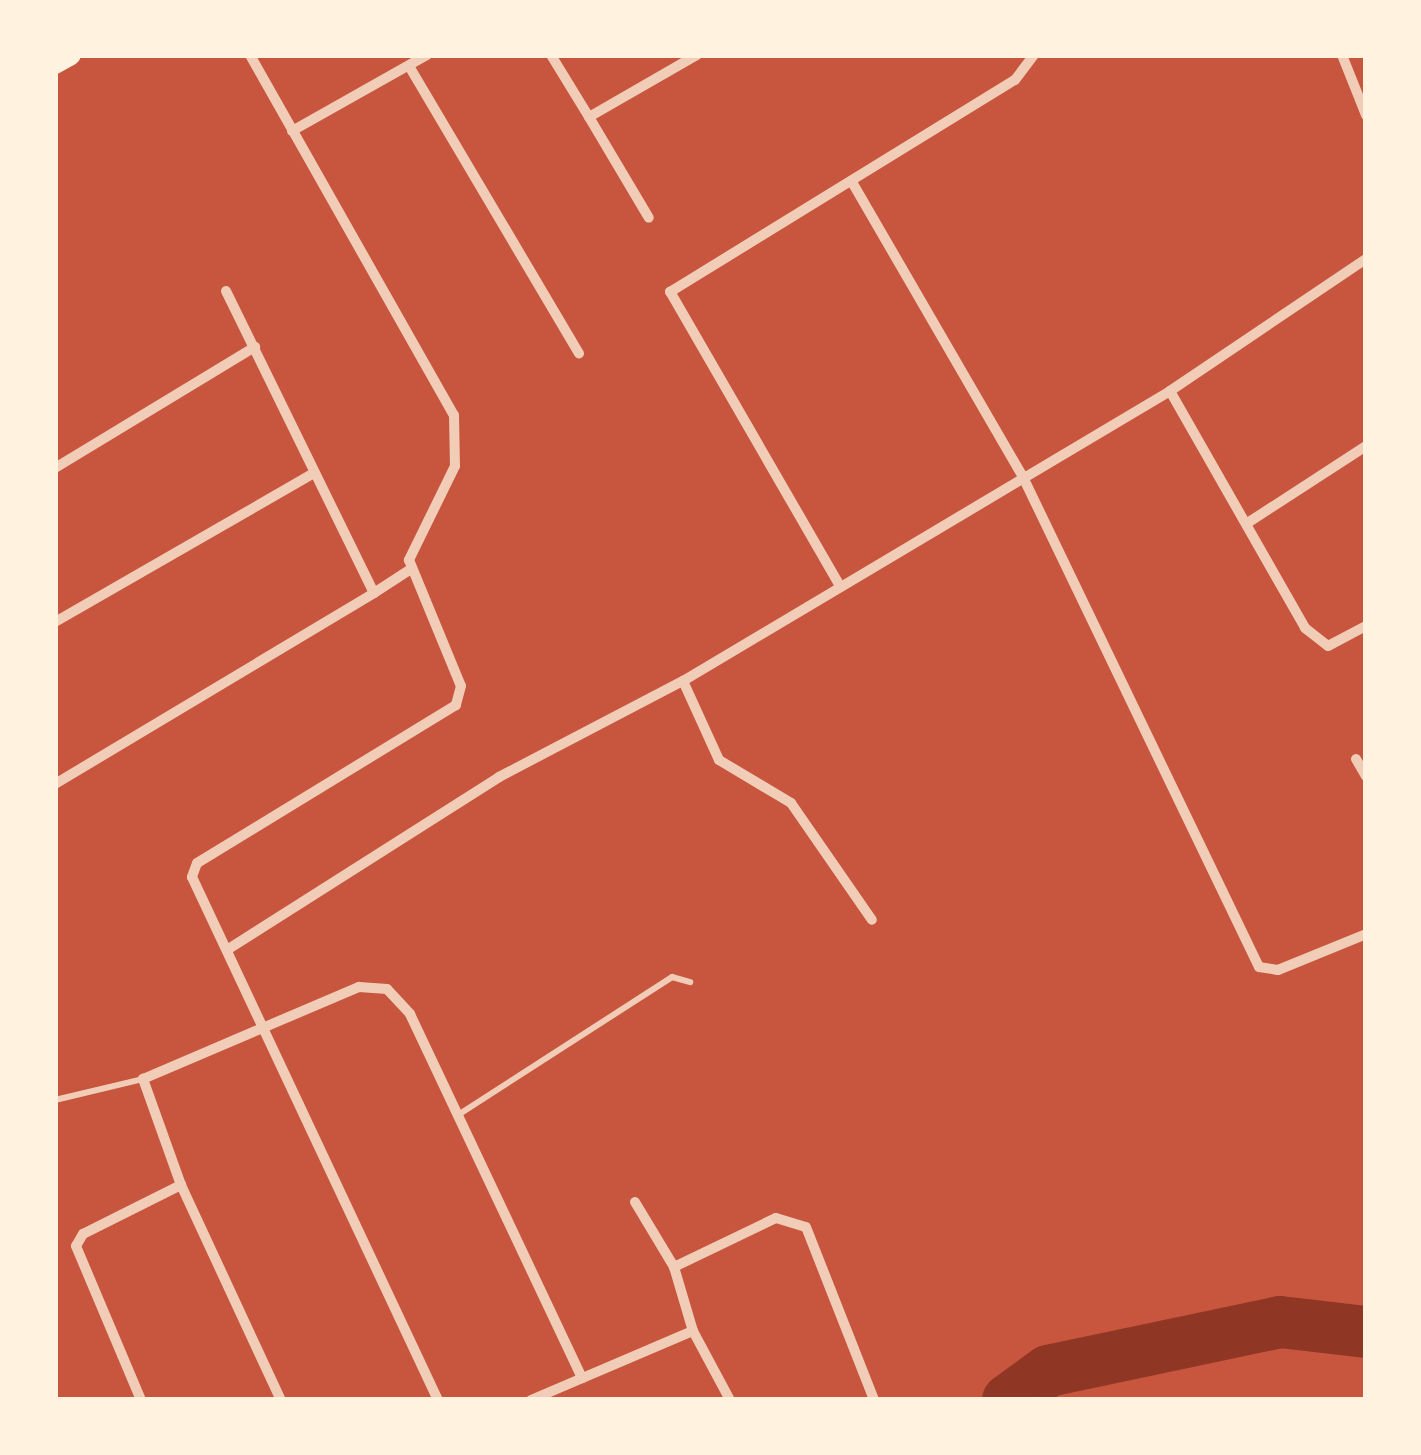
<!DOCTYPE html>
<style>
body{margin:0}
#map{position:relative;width:1421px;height:1455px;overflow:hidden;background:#c8553d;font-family:"Sofia Sans Condensed",sans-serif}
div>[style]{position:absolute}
.river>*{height:52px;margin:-26px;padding:0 26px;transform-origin:26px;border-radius:26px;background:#8f3625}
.service>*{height:6px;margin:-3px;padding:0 3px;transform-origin:3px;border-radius:3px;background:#f1ccb7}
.minor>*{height:10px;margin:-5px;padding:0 5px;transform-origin:5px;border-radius:5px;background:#f1ccb7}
.primary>*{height:20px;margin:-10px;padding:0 10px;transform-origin:10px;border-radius:10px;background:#fff3e0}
span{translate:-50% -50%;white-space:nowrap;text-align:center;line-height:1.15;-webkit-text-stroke:8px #fff3e0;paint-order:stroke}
.frame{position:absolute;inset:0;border:58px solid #fff3e0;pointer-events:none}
</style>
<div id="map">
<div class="river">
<div style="left:1008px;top:1400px;width:49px;rotate:-35.9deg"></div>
<div style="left:1048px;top:1371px;width:237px;rotate:-11.9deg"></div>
<div style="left:1280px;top:1322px;width:87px;rotate:6.6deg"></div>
</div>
<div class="service">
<div style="left:55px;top:1100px;width:90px;rotate:-13.4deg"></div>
<div style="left:458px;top:1115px;width:255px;rotate:-32.8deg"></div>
<div style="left:672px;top:977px;width:19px;rotate:16deg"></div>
</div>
<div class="minor">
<div style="left:250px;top:55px;width:414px;rotate:60.5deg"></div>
<div style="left:454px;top:415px;width:51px;rotate:88.9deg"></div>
<div style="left:455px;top:466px;width:105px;rotate:116.1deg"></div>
<div style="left:409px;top:560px;width:136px;rotate:67.6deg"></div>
<div style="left:461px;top:686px;width:20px;rotate:105deg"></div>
<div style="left:456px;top:705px;width:303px;rotate:148.6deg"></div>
<div style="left:197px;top:863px;width:15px;rotate:110deg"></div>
<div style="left:192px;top:877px;width:578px;rotate:64.81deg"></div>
<div style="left:551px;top:55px;width:73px;rotate:58.5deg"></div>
<div style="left:589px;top:117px;width:125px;rotate:-29.9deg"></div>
<div style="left:1342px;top:55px;width:65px;rotate:68.2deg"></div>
<div style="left:409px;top:66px;width:334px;rotate:59.4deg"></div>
<div style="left:589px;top:117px;width:117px;rotate:59.3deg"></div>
<div style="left:292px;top:131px;width:155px;rotate:-29.4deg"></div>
<div style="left:852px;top:182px;width:339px;rotate:59.9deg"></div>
<div style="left:1022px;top:475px;width:546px;rotate:64.28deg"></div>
<div style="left:1259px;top:967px;width:19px;rotate:9deg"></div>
<div style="left:1278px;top:970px;width:95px;rotate:-22.2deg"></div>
<div style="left:226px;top:291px;width:336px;rotate:63.9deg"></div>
<div style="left:374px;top:593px;width:44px;rotate:-33deg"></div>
<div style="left:1170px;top:391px;width:273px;rotate:60.3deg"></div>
<div style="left:1305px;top:628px;width:29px;rotate:38deg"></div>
<div style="left:1328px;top:646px;width:43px;rotate:-27.8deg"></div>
<div style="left:55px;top:468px;width:234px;rotate:-31.2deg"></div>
<div style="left:1249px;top:522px;width:140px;rotate:-33deg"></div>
<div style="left:840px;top:586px;width:340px;rotate:-120deg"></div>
<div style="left:670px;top:292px;width:405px;rotate:-31.6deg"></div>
<div style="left:1015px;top:80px;width:31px;rotate:-53deg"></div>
<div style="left:55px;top:622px;width:297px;rotate:-29.9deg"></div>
<div style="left:683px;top:681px;width:87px;rotate:65.5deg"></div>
<div style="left:719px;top:760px;width:84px;rotate:30.8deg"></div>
<div style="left:791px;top:803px;width:142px;rotate:55.3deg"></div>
<div style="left:1356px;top:759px;width:20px;rotate:60deg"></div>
<div style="left:55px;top:784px;width:372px;rotate:-30.9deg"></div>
<div style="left:230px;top:948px;width:319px;rotate:-32.4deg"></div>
<div style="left:499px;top:777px;width:208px;rotate:-27.6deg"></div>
<div style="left:683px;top:681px;width:567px;rotate:-30.77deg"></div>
<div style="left:1170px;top:391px;width:236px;rotate:-34deg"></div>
<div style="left:181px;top:1185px;width:237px;rotate:65.1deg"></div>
<div style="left:635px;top:1202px;width:76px;rotate:59deg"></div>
<div style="left:674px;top:1267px;width:67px;rotate:73.5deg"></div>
<div style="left:693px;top:1331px;width:78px;rotate:61.8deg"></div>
<div style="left:674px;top:1267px;width:113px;rotate:-25.7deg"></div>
<div style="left:776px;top:1218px;width:31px;rotate:17deg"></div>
<div style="left:806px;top:1227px;width:186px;rotate:68.5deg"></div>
<div style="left:141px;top:1400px;width:167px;rotate:-112.9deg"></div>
<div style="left:76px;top:1246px;width:14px;rotate:-60deg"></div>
<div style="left:83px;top:1234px;width:110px;rotate:-26.6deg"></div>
<div style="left:181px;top:1185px;width:113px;rotate:-109.7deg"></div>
<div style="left:143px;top:1079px;width:235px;rotate:-23.1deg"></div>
<div style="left:359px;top:987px;width:28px;rotate:4deg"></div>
<div style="left:387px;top:989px;width:34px;rotate:47deg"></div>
<div style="left:410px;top:1014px;width:403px;rotate:64.7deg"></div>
<div style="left:531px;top:1400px;width:176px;rotate:-23.1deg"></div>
</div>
<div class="primary">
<div style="left:55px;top:64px;width:18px;rotate:-29deg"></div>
</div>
<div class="frame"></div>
</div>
